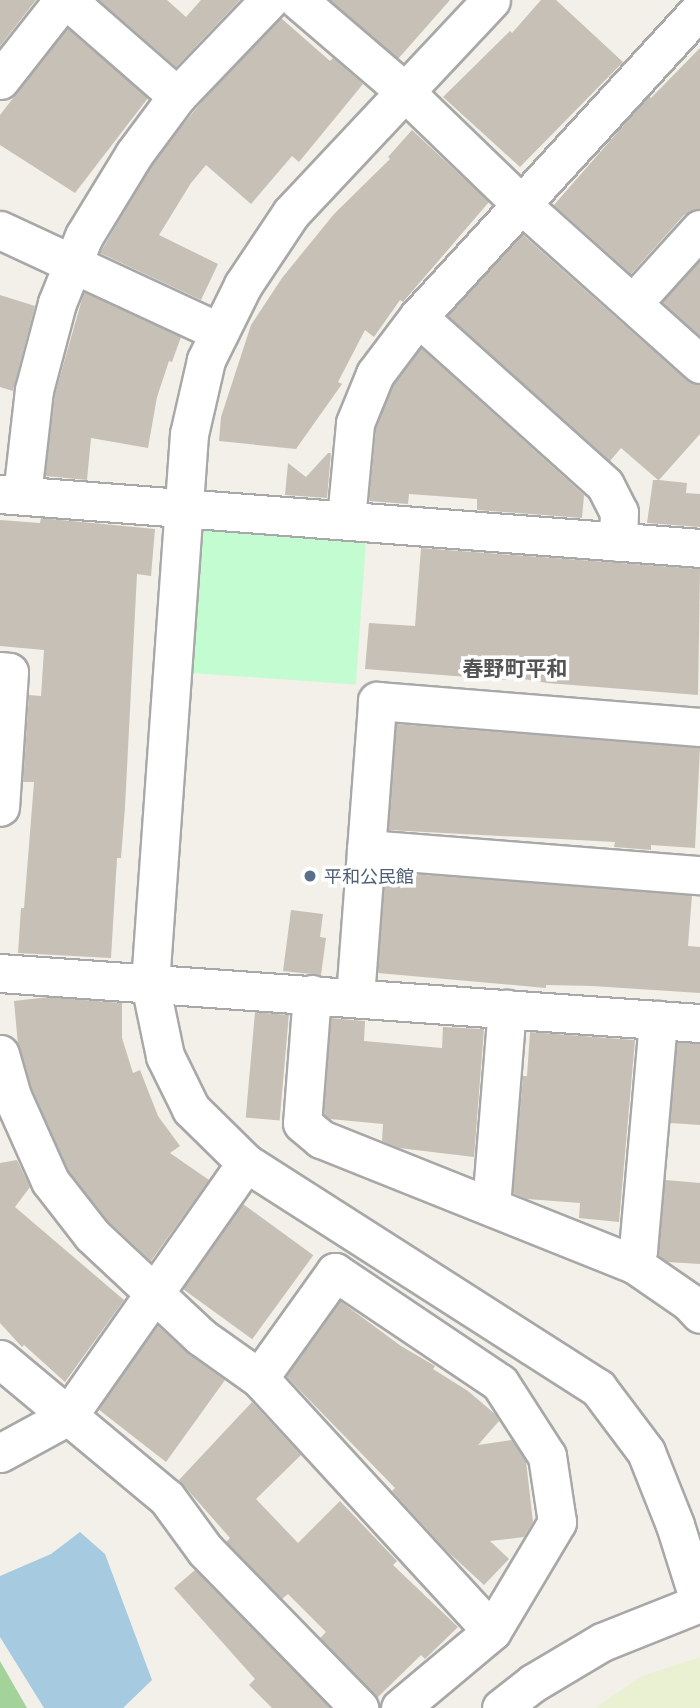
<!DOCTYPE html>
<meta charset="utf-8">
<style>
body{margin:0}
#map{position:relative;width:700px;height:1708px;overflow:hidden;background:#f2f0e8;font-family:"Noto Sans","Noto Sans JP",sans-serif}
div>[style]{position:absolute}
.farmland>*{inset:0;background:#eaf1d3}
.forest>*{inset:0;background:#a3d39b}
.park>*{inset:0;background:#c4fcd1;transform-origin:0 0}
.water>*{inset:0;background:#a6cbe1}
.building>*{inset:0;background:#c7c0b6;transform-origin:0 0}
.roads{filter:drop-shadow(2px 0 #a8a8a8) drop-shadow(-2px 0 #a8a8a8) drop-shadow(0 2px #a8a8a8) drop-shadow(0 -2px #a8a8a8)}
.minor>*{height:37px;margin:-18.5px;padding:0 18.5px;transform-origin:18.5px;border-radius:18.5px;background:#fff}
.dots>*{width:19px;height:19px;translate:-50% -50%;box-sizing:border-box;border:4px solid #fff;border-radius:50%}
span{translate:-50% -50%;white-space:nowrap;text-align:center;line-height:1.15;-webkit-text-stroke:7px #fff;paint-order:stroke}
.service-label{font-size:18px;color:#4e5e75}
.left{translate:0 -50%;text-align:left}
.quarter-label{font-size:21px;color:#545454;font-weight:700}
</style>
<div id="map">
<div class="farmland">
<div style="clip-path:polygon(700px 1657px,700px 1708px,595px 1708px,642px 1676px)"></div>
</div>
<div class="forest">
<div style="clip-path:polygon(0 1661px,27px 1708px,0 1708px)"></div>
</div>
<div class="park">
<div style="left:197px;top:520px;width:170px;height:153px;rotate:4deg"></div>
</div>
<div class="water">
<div style="clip-path:polygon(80px 1532px,105px 1554px,152px 1680px,123px 1708px,44px 1708px,0 1637px,0 1576px,51px 1554px)"></div>
</div>
<div class="building">
<div style="clip-path:polygon(0 0,36px 0,0 46px)"></div>
<div style="clip-path:polygon(99px 0,167px 0,186px 17px,201px 0,240px 0,176px 67px)"></div>
<div style="clip-path:polygon(330px 0,450px 0,398px 59px)"></div>
<div style="clip-path:polygon(541px 0,556px 0,623px 62px,520px 167px,443px 97px,510px 31px,512px 33px)"></div>
<div style="clip-path:polygon(281px 18px,330px 61px,333px 58px,363px 84px,299px 162px,292px 156px,251px 204px,206px 165px,191px 183px,159px 235px,218px 264px,201px 300px,100px 253px,151px 166px,172px 138px,204px 99px)"></div>
<div style="clip-path:polygon(67px 28px,148px 98px,75px 193px,0 145px,0 115px)"></div>
<div style="clip-path:polygon(700px 48px,700px 209px,684px 215px,631px 274px,554px 205px,649px 96px,651px 98px)"></div>
<div style="clip-path:polygon(412px 130px,489px 202px,403px 302px,400px 300px,374px 337px,365px 330px,338px 382px,342px 384px,296px 449px,219px 441px,221px 417px,251px 325px,282px 278px,334px 214px,390px 159px,388px 157px)"></div>
<div style="clip-path:polygon(522px 234px,686px 380px,700px 384px,700px 434px,659px 480px,687px 483px,686px 493px,700px 494px,700px 527px,647px 523px,653px 480px,658px 480px,621px 448px,610px 461px,448px 316px)"></div>
<div style="clip-path:polygon(700px 260px,700px 336px,662px 302px)"></div>
<div style="clip-path:polygon(84px 292px,181px 337px,172px 362px,169px 361px,157px 397px,148px 448px,91px 438px,87px 480px,45px 476px,55px 394px)"></div>
<div style="clip-path:polygon(0 295px,35px 306px,13px 391px,0 387px)"></div>
<div style="clip-path:polygon(421px 348px,584px 495px,582px 518px,477px 510px,477px 499px,409px 494px,408px 504px,369px 501px,376px 428px,393px 384px)"></div>
<div style="clip-path:polygon(328px 453px,331px 453px,327px 498px,285px 495px,288px 463px,306px 477px)"></div>
<div style="clip-path:polygon(41px 518px,155px 529px,151px 576px,137px 574px,125px 807px,121px 858px,117px 858px,111px 958px,18px 953px,21px 908px,24px 908px,34px 782px,23px 782px,29px 695px,41px 696px,44px 650px,0 646px,0 520px,40px 523px)"></div>
<div style="clip-path:polygon(421px 548px,700px 569px,698px 695px,547px 683px,506px 676px,506px 680px,365px 669px,369px 623px,415px 626px)"></div>
<div style="clip-path:polygon(396px 724px,700px 748px,695px 848px,651px 845px,651px 850px,614px 847px,615px 842px,388px 830px)"></div>
<div style="clip-path:polygon(385px 872px,692px 895px,688px 946px,700px 947px,700px 993px,592px 986px,546px 985px,546px 988px,378px 973px)"></div>
<div style="clip-path:polygon(291px 910px,323px 914px,320px 937px,326px 938px,321px 975px,283px 971px)"></div>
<div style="clip-path:polygon(48px 997px,122px 1003px,122px 1038px,133px 1073px,140px 1070px,158px 1116px,180px 1146px,170px 1153px,209px 1180px,151px 1261px,108px 1221px,68px 1170px,32px 1089px,18px 1045px,14px 1001px)"></div>
<div style="left:255px;top:1012px;width:34px;height:106px;rotate:5deg"></div>
<div style="clip-path:polygon(331px 1018px,365px 1021px,364px 1041px,442px 1048px,443px 1027px,484px 1029px,474px 1157px,399px 1148px,382px 1141px,383px 1124px,330px 1119px,324px 1114px)"></div>
<div style="clip-path:polygon(530px 1032px,635px 1040px,619px 1222px,579px 1218px,580px 1203px,527px 1199px,513px 1193px,523px 1076px,527px 1076px)"></div>
<div style="clip-path:polygon(677px 1042px,700px 1044px,700px 1125px,670px 1123px)"></div>
<div style="clip-path:polygon(17px 1160px,30px 1187px,15px 1207px,124px 1300px,65px 1382px,24px 1345px,22px 1347px,0 1323px,0 1163px)"></div>
<div style="clip-path:polygon(665px 1180px,700px 1183px,700px 1264px,667px 1262px,658px 1255px)"></div>
<div style="left:243px;top:1204px;width:87px;height:104px;rotate:36deg"></div>
<div style="clip-path:polygon(340px 1301px,401px 1346px,435px 1366px,433px 1369px,468px 1391px,495px 1414px,499px 1421px,478px 1445px,512px 1440px,526px 1461px,533px 1522px,524px 1537px,490px 1541px,509px 1559px,484px 1585px,448px 1552px,392px 1491px,395px 1488px,286px 1376px)"></div>
<div style="clip-path:polygon(158px 1326px,189px 1354px,225px 1380px,166px 1462px,98px 1409px)"></div>
<div style="clip-path:polygon(252px 1402px,301px 1455px,256px 1499px,298px 1543px,340px 1501px,397px 1561px,393px 1565px,458px 1627px,425px 1659px,421px 1655px,377px 1698px,320px 1638px,326px 1632px,288px 1594px,282px 1599px,226px 1542px,230px 1538px,179px 1480px)"></div>
<div style="clip-path:polygon(195px 1570px,330px 1708px,272px 1708px,249px 1685px,255px 1679px,174px 1588px)"></div>
</div>
<div class="roads">
<div class="minor">
<div style="left:67px;top:0;width:146px;rotate:41.1deg"></div>
<div style="left:298px;top:0;width:140px;rotate:40.6deg"></div>
<div style="left:404px;top:91px;width:163px;rotate:44deg"></div>
<div style="left:521px;top:204px;width:240px;rotate:41.8deg"></div>
<div style="left:491px;top:0;width:292px;rotate:133.2deg"></div>
<div style="left:291px;top:213px;width:87px;rotate:123.7deg"></div>
<div style="left:243px;top:285px;width:84px;rotate:116.3deg"></div>
<div style="left:206px;top:360px;width:76px;rotate:102.9deg"></div>
<div style="left:189px;top:434px;width:551px;rotate:94.06deg"></div>
<div style="left:150px;top:984px;width:74px;rotate:78.2deg"></div>
<div style="left:165px;top:1056px;width:59px;rotate:63.9deg"></div>
<div style="left:191px;top:1109px;width:77px;rotate:44.5deg"></div>
<div style="left:246px;top:1163px;width:418px;rotate:32.6deg"></div>
<div style="left:598px;top:1388px;width:80px;rotate:53.1deg"></div>
<div style="left:646px;top:1452px;width:79px;rotate:68.3deg"></div>
<div style="left:675px;top:1525px;width:83px;rotate:72.4deg"></div>
<div style="left:0;top:80px;width:102px;rotate:-51.8deg"></div>
<div style="left:0;top:230px;width:242px;rotate:24.9deg"></div>
<div style="left:633px;top:303px;width:100px;rotate:-47.8deg"></div>
<div style="left:418px;top:317px;width:251px;rotate:41.9deg"></div>
<div style="left:605px;top:485px;width:30px;rotate:63deg"></div>
<div style="left:619px;top:512px;width:30px;rotate:92deg"></div>
<div style="left:0;top:494px;width:702px;rotate:4.41deg"></div>
<div style="left:22px;top:495px;width:106px;rotate:-83.5deg"></div>
<div style="left:34px;top:390px;width:90px;rotate:-75.2deg"></div>
<div style="left:57px;top:303px;width:72px;rotate:-68.1deg"></div>
<div style="left:84px;top:236px;width:96px;rotate:-58.6deg"></div>
<div style="left:134px;top:154px;width:72px;rotate:-53.4deg"></div>
<div style="left:177px;top:96px;width:133px;rotate:-46.2deg"></div>
<div style="left:346px;top:519px;width:96px;rotate:-84.6deg"></div>
<div style="left:355px;top:423px;width:53px;rotate:-67.8deg"></div>
<div style="left:375px;top:374px;width:71px;rotate:-53deg"></div>
<div style="left:418px;top:317px;width:418px;rotate:-47.5deg"></div>
<div style="left:0;top:671px;width:9px;rotate:6deg"></div>
<div style="left:9px;top:672px;width:135px;rotate:93.8deg"></div>
<div style="left:366px;top:849px;width:335px;rotate:4.5deg"></div>
<div style="left:0;top:973px;width:702px;rotate:4.09deg"></div>
<div style="left:312px;top:994px;width:129px;rotate:94.4deg"></div>
<div style="left:302px;top:1123px;width:25px;rotate:40deg"></div>
<div style="left:321px;top:1139px;width:337px;rotate:21.8deg"></div>
<div style="left:634px;top:1264px;width:67px;rotate:34.6deg"></div>
<div style="left:689px;top:1302px;width:16px;rotate:47deg"></div>
<div style="left:355px;top:997px;width:297px;rotate:-85.7deg"></div>
<div style="left:377px;top:701px;width:324px;rotate:4.6deg"></div>
<div style="left:0;top:1054px;width:44px;rotate:74.1deg"></div>
<div style="left:12px;top:1096px;width:93px;rotate:65.9deg"></div>
<div style="left:50px;top:1181px;width:68px;rotate:52.1deg"></div>
<div style="left:92px;top:1235px;width:149px;rotate:43.1deg"></div>
<div style="left:201px;top:1337px;width:71px;rotate:35.3deg"></div>
<div style="left:491px;top:1206px;width:198px;rotate:-85.4deg"></div>
<div style="left:634px;top:1264px;width:15px;rotate:-74deg"></div>
<div style="left:638px;top:1250px;width:231px;rotate:-85deg"></div>
<div style="left:0;top:1359px;width:217px;rotate:39.8deg"></div>
<div style="left:167px;top:1498px;width:64px;rotate:53.8deg"></div>
<div style="left:205px;top:1550px;width:221px;rotate:45.7deg"></div>
<div style="left:0;top:1453px;width:77px;rotate:-28.6deg"></div>
<div style="left:68px;top:1416px;width:309px;rotate:-54.9deg"></div>
<div style="left:400px;top:1708px;width:120px;rotate:-39.9deg"></div>
<div style="left:492px;top:1631px;width:127px;rotate:-59.2deg"></div>
<div style="left:557px;top:1522px;width:67px;rotate:-98.6deg"></div>
<div style="left:547px;top:1456px;width:87px;rotate:-122.8deg"></div>
<div style="left:500px;top:1383px;width:199px;rotate:-146.1deg"></div>
<div style="left:335px;top:1272px;width:130px;rotate:125.6deg"></div>
<div style="left:259px;top:1378px;width:344px;rotate:47.4deg"></div>
<div style="left:501px;top:1708px;width:41px;rotate:-38deg"></div>
<div style="left:533px;top:1683px;width:80px;rotate:-30.7deg"></div>
<div style="left:602px;top:1642px;width:105px;rotate:-21.7deg"></div>
</div>
</div>
<div class="dots">
<div style="left:310px;top:876px;background:#5c6f8a"></div>
</div>
<div class="service-label">
<span class="left" style="left:324px;top:876px">平和公民館</span>
</div>
<div class="quarter-label">
<span style="left:515px;top:668px">春野町平和</span>
</div>
</div>
